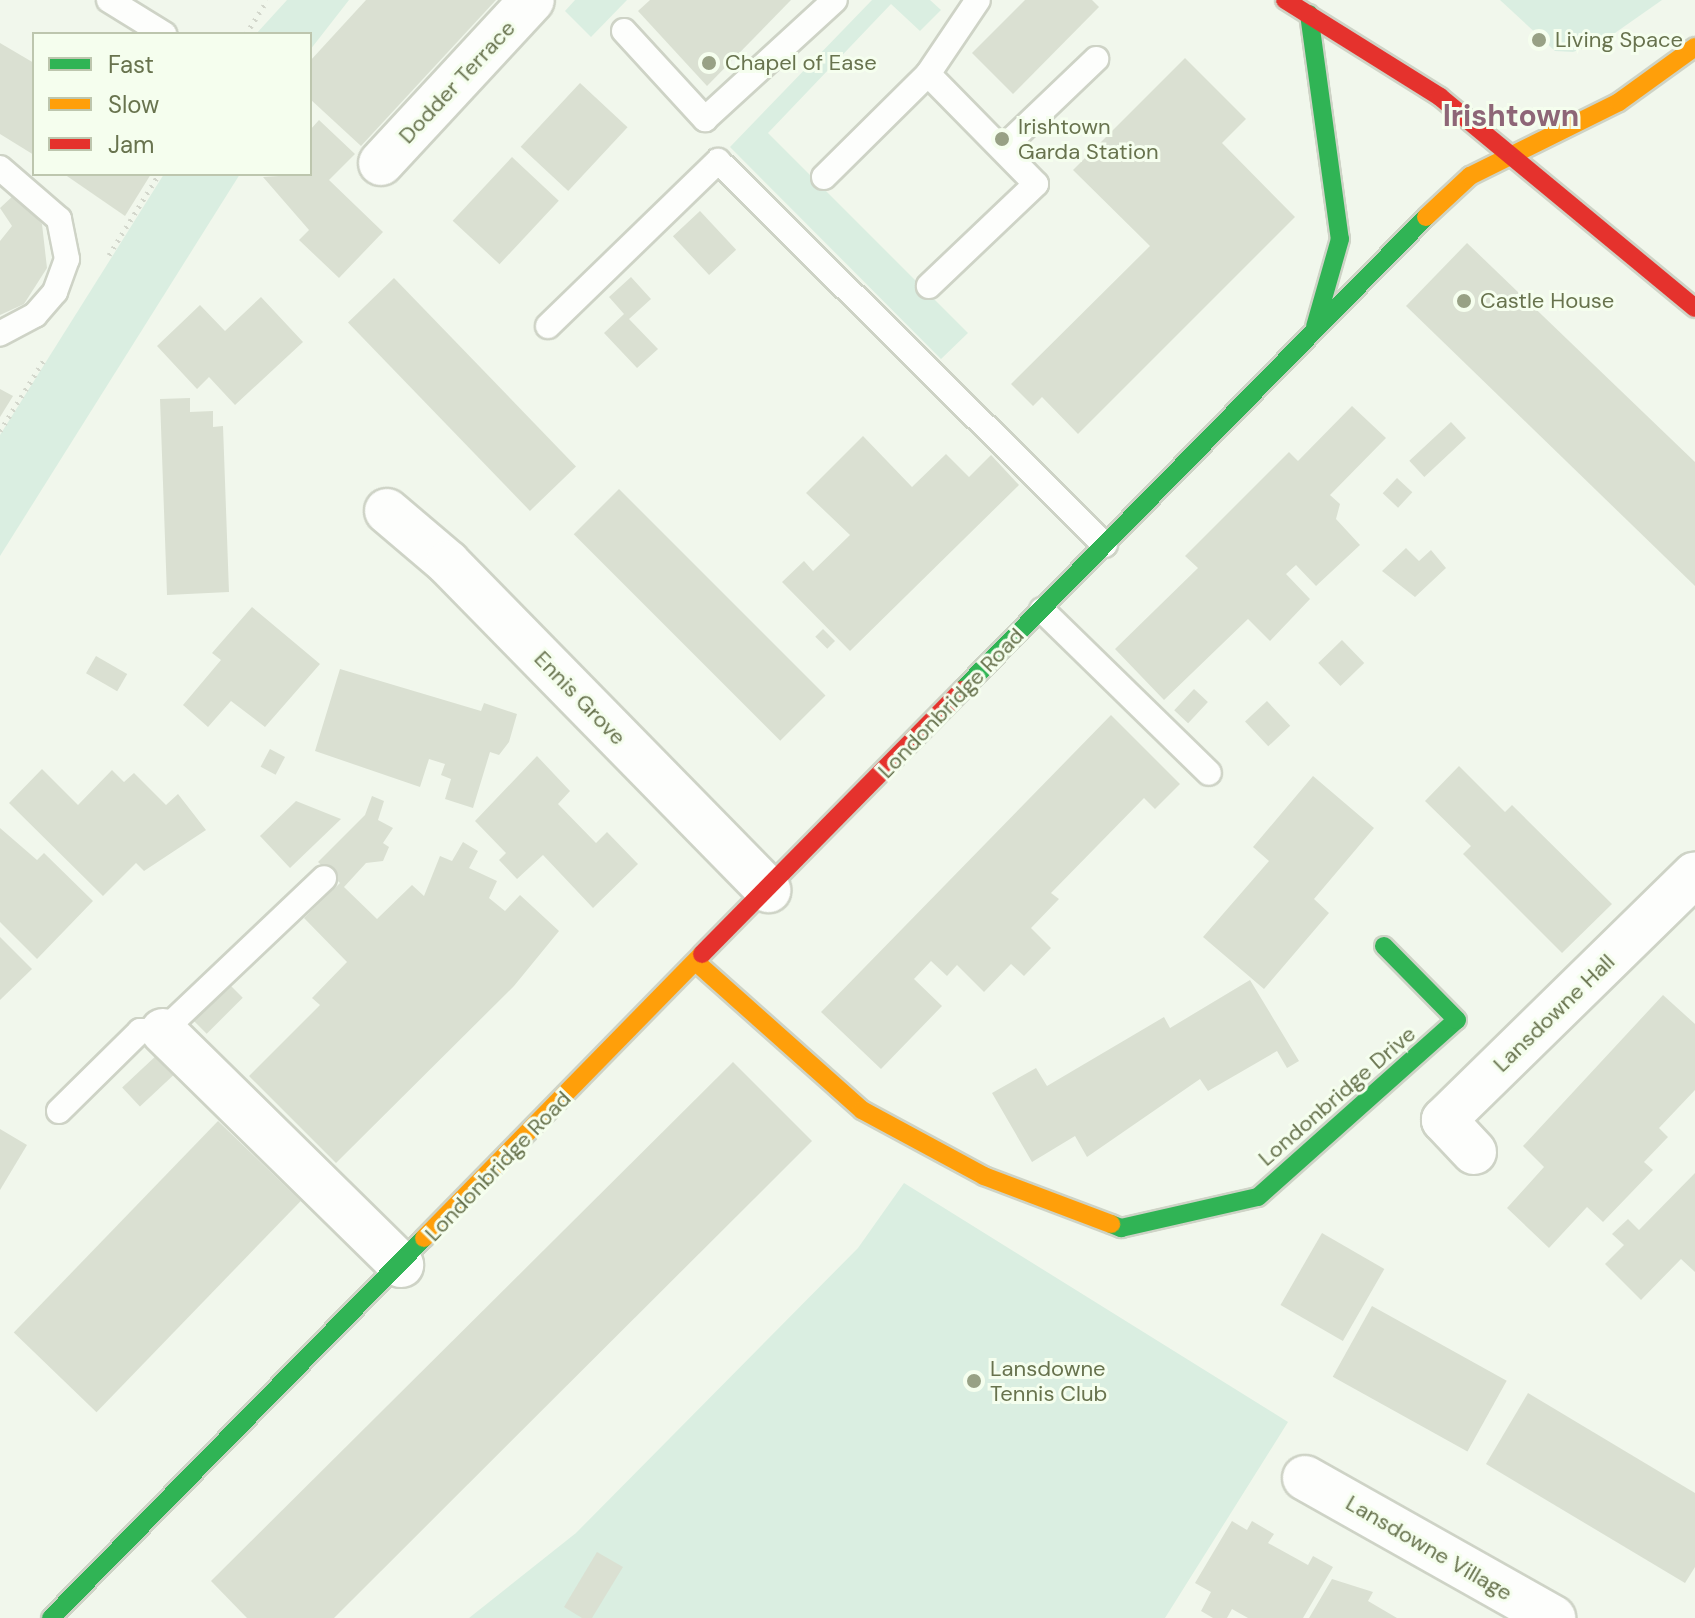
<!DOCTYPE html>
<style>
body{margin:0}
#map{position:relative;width:1695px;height:1618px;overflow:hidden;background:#f1f7ec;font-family:"DM Sans",sans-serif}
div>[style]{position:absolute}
.green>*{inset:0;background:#daeee1}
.building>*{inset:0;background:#dae0d2;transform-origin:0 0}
.path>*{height:5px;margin-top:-2.5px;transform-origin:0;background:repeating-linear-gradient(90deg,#d3d7cc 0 2px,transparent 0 8px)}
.roads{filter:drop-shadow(2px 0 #ced3c6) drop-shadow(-2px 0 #ced3c6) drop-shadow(0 2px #ced3c6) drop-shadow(0 -2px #ced3c6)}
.lane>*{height:24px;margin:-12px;padding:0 12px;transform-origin:12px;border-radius:12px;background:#fdfefc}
.street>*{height:44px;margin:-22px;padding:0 22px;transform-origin:22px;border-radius:22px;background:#fdfefc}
.fast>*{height:18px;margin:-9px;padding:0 9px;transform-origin:9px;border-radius:9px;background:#30b455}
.slow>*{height:18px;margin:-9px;padding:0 9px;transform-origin:9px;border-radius:9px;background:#ff9f0a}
.jam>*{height:18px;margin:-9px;padding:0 9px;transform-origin:9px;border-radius:9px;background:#e5322d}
.dots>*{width:22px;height:22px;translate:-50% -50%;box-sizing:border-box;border:4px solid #f5feee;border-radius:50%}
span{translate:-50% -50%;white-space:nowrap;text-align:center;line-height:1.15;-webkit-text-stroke:6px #f5feee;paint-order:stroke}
.poi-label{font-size:22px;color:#68734e}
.left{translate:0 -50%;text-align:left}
.street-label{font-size:22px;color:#68734e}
.district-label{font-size:30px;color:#8e6677;font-weight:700}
.legend{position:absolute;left:32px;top:32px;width:280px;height:144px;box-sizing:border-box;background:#f5feee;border:2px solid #bdc6ae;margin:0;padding:10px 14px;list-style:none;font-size:24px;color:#68734e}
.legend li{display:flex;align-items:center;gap:16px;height:40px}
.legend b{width:40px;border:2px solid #bdc6ae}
</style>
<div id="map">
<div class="green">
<div style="clip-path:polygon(287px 0,349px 0,310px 50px,310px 34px,256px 34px)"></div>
<div style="clip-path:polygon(575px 0,627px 0,591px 37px,565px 11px)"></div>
<div style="clip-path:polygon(872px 0,930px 0,941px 10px,920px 31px,891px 4px,768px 133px,968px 333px,941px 359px,730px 147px)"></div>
<div style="clip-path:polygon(1500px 0,1662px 0,1605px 40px,1573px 52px,1555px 51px)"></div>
<div style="clip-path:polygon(164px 174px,240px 174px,0 556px,0 435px)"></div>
<div style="clip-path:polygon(904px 1183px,1288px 1422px,1165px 1618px,469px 1618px,576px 1533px,858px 1248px)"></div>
</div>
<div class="building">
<div style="clip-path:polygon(366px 0,496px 0,361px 146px,310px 99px,310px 61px)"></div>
<div style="clip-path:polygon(650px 0,791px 0,707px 86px,638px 11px)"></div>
<div style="clip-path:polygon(1025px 0,1092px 0,1099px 7px,1013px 94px,972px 53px)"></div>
<div style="clip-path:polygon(0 43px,34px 63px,34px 155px,0 134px)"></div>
<div style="clip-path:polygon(1185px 58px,1246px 119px,1222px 143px,1295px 217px,1078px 434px,1042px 397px,1033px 406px,1011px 384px,1150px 246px,1073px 170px)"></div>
<div style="left:580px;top:83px;width:65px;height:87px;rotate:43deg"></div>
<div style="clip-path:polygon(319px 120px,355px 154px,329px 180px,383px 232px,339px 278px,299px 240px,309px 230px,263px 177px,310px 174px,310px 130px)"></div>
<div style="left:512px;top:157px;width:64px;height:87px;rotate:43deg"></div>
<div style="clip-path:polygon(64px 174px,151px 174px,125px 216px)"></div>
<div style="clip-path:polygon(15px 194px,42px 224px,47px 268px,24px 304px,0 315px,0 241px,12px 226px,0 208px)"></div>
<div style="left:700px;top:211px;width:53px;height:37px;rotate:47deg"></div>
<div style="clip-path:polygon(1467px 243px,1695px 462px,1695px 586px,1406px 306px)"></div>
<div style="clip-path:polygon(631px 277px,651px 299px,629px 319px,658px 349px,637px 368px,604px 333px,624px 314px,609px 297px)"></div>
<div style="left:394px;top:278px;width:262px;height:64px;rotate:46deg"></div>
<div style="clip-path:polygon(261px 297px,303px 342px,235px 405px,209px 377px,197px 389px,157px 346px,200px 305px,225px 331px)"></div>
<div style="clip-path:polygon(0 389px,13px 396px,0 417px)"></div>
<div style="clip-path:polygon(190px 398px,190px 412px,213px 411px,213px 427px,223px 426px,229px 592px,167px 595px,160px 399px)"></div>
<div style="clip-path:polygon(1352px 406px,1386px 438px,1330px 495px,1340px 504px,1336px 519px,1360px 545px,1316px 586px,1296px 565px,1286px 574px,1310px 599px,1270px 641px,1248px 619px,1164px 700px,1115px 649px,1198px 568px,1185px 556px,1289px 452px,1298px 461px)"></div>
<div style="left:1451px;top:422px;width:22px;height:57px;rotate:47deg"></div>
<div style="clip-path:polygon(863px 436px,912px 487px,946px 454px,969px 477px,991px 455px,1019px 485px,850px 651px,782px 582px,804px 561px,813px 571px,850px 535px,806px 493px)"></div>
<div style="left:1397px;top:478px;width:21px;height:21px;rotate:43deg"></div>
<div style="left:619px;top:489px;width:292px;height:64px;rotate:45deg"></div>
<div style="clip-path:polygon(1406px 548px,1419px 561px,1431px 550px,1446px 568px,1415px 597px,1382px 571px)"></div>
<div style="clip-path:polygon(252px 607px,320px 664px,265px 727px,231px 701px,208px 727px,183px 705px,221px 660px,212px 653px)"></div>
<div style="left:823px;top:629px;width:17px;height:11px;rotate:45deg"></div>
<div style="left:1342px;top:640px;width:32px;height:33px;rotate:46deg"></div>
<div style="left:96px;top:656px;width:36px;height:20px;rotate:30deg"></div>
<div style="clip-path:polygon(340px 669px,481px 711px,484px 703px,517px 714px,509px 742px,499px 755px,490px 752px,473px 808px,445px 799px,451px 779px,441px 775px,445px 764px,429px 759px,420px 787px,315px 751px)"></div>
<div style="left:1194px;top:689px;width:19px;height:29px;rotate:43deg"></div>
<div style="left:1267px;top:701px;width:34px;height:30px;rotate:47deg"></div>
<div style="clip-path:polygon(1111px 715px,1180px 784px,1155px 809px,1144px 798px,1051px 893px,1059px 899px,1031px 928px,1051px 948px,1024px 976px,1011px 964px,984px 992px,957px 965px,947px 976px,931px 961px,914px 979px,942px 1006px,881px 1069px,821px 1012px)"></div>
<div style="left:270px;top:749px;width:17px;height:20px;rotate:28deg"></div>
<div style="clip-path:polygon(537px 756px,570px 791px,558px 804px,596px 843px,607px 832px,638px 864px,593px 908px,543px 855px,517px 879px,499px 860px,506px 853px,475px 821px)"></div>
<div style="clip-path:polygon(1459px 766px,1505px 812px,1512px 805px,1612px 904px,1562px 953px,1463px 854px,1471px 846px,1425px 801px)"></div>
<div style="clip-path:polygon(42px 769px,78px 805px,112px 770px,124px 782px,134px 773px,166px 805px,178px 794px,206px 830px,144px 871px,136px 863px,103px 896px,9px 803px)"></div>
<div style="clip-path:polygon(1313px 776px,1374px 828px,1314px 899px,1329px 913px,1264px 989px,1203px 937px,1269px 861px,1253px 847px)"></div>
<div style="clip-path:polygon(372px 796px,384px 801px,378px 820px,393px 828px,383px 843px,389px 847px,383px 861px,366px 863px,344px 887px,377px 919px,412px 885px,424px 896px,440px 856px,452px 861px,463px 842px,478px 851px,469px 868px,497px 881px,489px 898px,505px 911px,520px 895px,559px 931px,514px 986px,336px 1163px,249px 1076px,320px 1005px,312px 998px,347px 962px,304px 918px,340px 883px,318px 862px,365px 815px)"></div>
<div style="clip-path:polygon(296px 801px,341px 819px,290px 868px,260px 836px)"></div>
<div style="clip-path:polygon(0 828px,37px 860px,44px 853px,93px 901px,37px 959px,0 922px)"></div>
<div style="clip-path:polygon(0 937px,32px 969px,0 1000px)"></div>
<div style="clip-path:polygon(1250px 980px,1299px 1061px,1287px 1068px,1277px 1051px,1208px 1091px,1200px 1079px,1087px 1157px,1075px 1136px,1032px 1162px,992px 1093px,1036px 1068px,1047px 1086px,1164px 1017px,1170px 1028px)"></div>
<div style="left:230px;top:985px;width:18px;height:51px;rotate:45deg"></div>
<div style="clip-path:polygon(1663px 995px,1695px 1024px,1695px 1090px,1659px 1128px,1668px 1137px,1644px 1162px,1653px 1170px,1603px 1222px,1587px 1207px,1549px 1248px,1507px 1208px,1544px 1167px,1523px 1146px)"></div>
<div style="left:158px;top:1054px;width:26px;height:49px;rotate:47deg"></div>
<div style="clip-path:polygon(733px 1062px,812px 1141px,334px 1618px,247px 1618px,211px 1581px)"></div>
<div style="left:218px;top:1121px;width:115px;height:294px;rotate:44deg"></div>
<div style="clip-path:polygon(0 1129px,27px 1145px,0 1190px)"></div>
<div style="clip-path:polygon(1695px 1173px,1695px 1272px,1681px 1259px,1641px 1300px,1605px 1264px,1624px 1245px,1612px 1234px,1628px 1219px,1639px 1230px)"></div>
<div style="left:1322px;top:1233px;width:72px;height:83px;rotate:30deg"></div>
<div style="left:1372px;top:1306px;width:154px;height:81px;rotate:29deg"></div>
<div style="clip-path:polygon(1528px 1393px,1695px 1493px,1695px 1567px,1685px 1583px,1486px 1464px)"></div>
<div style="clip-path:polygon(1232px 1521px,1247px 1530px,1252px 1521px,1274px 1534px,1268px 1543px,1308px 1565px,1313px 1556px,1333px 1567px,1303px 1618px,1248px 1618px,1232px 1609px,1227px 1618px,1213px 1618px,1201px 1611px,1211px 1592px,1195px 1583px)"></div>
<div style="clip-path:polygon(597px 1552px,623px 1567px,592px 1618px,582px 1618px,564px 1607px)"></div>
<div style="clip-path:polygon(1332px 1579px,1373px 1592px,1368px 1601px,1397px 1618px,1309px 1618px)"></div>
</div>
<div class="path">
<div style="left:246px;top:34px;width:40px;rotate:-58deg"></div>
<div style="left:109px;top:255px;width:95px;rotate:-58.3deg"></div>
<div style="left:0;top:431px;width:86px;rotate:-58.3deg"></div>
</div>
<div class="roads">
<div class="lane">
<div style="left:109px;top:0;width:65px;rotate:31.7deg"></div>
<div style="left:624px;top:31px;width:120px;rotate:47.4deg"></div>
<div style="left:705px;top:119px;width:176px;rotate:-42.5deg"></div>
<div style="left:928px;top:74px;width:154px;rotate:45.5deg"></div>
<div style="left:1036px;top:184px;width:148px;rotate:136.4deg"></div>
<div style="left:1003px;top:148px;width:129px;rotate:-43.7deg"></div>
<div style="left:0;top:168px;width:78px;rotate:40.8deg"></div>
<div style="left:59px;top:219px;width:41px;rotate:78.7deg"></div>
<div style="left:67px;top:259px;width:35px;rotate:110deg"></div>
<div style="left:55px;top:292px;width:30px;rotate:131deg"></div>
<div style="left:35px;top:315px;width:40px;rotate:152deg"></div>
<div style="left:824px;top:177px;width:146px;rotate:-44.7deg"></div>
<div style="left:928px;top:74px;width:89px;rotate:-56deg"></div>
<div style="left:548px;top:326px;width:237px;rotate:-44.1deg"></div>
<div style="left:718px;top:161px;width:545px;rotate:44.78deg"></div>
<div style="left:1042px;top:610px;width:233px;rotate:44.3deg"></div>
<div style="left:59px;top:1111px;width:114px;rotate:-44.6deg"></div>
<div style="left:140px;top:1031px;width:23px"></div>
<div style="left:163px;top:1031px;width:222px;rotate:-43.5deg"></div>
</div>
<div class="street">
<div style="left:381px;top:163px;width:222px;rotate:-47.2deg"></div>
<div style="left:387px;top:511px;width:80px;rotate:40.4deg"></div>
<div style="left:448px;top:563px;width:458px;rotate:45.6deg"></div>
<div style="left:163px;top:1031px;width:334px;rotate:44.5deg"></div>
<div style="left:1474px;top:1152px;width:44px;rotate:-133.2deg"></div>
<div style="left:1444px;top:1120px;width:351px;rotate:-44.4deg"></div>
<div style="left:1305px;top:1478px;width:285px;rotate:29.4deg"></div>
</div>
<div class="fast">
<div style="left:1309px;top:14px;width:227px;rotate:82.2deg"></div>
<div style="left:1340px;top:239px;width:91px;rotate:105.9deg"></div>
<div style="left:962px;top:690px;width:663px;rotate:-45.55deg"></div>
<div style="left:1111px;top:1224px;width:11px;rotate:22deg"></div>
<div style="left:1121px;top:1228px;width:140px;rotate:-12.8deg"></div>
<div style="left:1258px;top:1197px;width:266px;rotate:-41.7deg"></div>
<div style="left:1457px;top:1020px;width:104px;rotate:-134.6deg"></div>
<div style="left:51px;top:1618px;width:532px;rotate:-45.53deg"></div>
</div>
<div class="slow">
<div style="left:1426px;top:217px;width:60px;rotate:-43deg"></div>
<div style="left:1470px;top:176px;width:166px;rotate:-26.4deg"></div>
<div style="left:1619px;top:102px;width:94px;rotate:-35.9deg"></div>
<div style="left:697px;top:963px;width:221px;rotate:41.7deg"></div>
<div style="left:862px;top:1110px;width:139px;rotate:28.4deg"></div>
<div style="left:984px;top:1176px;width:136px;rotate:20.7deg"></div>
<div style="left:424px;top:1238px;width:397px;rotate:-45.6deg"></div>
</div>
<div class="jam">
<div style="left:1285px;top:0;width:183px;rotate:32deg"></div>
<div style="left:1440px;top:97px;width:331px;rotate:39.6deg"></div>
<div style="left:702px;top:954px;width:371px;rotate:-45.4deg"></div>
</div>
</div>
<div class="dots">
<div style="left:1539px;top:40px;background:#98a185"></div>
<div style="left:709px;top:63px;background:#98a185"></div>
<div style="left:1002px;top:139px;background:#98a185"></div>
<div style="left:1464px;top:301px;background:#98a185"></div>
<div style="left:974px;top:1381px;background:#98a185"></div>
</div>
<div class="poi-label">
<span class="left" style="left:1555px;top:40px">Living Space</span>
<span class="left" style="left:725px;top:63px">Chapel of Ease</span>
<span class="left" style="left:1018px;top:139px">Irishtown<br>Garda Station</span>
<span class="left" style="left:1480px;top:301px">Castle House</span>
<span class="left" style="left:990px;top:1381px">Lansdowne<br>Tennis Club</span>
</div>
<div class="street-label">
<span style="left:457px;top:82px;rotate:-47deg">Dodder Terrace</span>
<span style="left:580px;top:698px;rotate:46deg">Ennis Grove</span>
<span style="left:951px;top:703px;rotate:-46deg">Londonbridge Road</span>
<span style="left:1554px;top:1013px;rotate:-44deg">Lansdowne Hall</span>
<span style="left:1337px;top:1096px;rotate:-41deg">Londonbridge Drive</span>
<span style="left:498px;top:1166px;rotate:-46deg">Londonbridge Road</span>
<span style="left:1429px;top:1548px;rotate:30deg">Lansdowne Village</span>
</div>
<div class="district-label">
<span style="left:1511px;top:116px">Irishtown</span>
</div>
<ul class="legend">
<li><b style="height:10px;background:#30b455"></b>Fast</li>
<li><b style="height:10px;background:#ff9f0a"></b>Slow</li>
<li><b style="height:10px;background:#e5322d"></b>Jam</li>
</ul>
</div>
